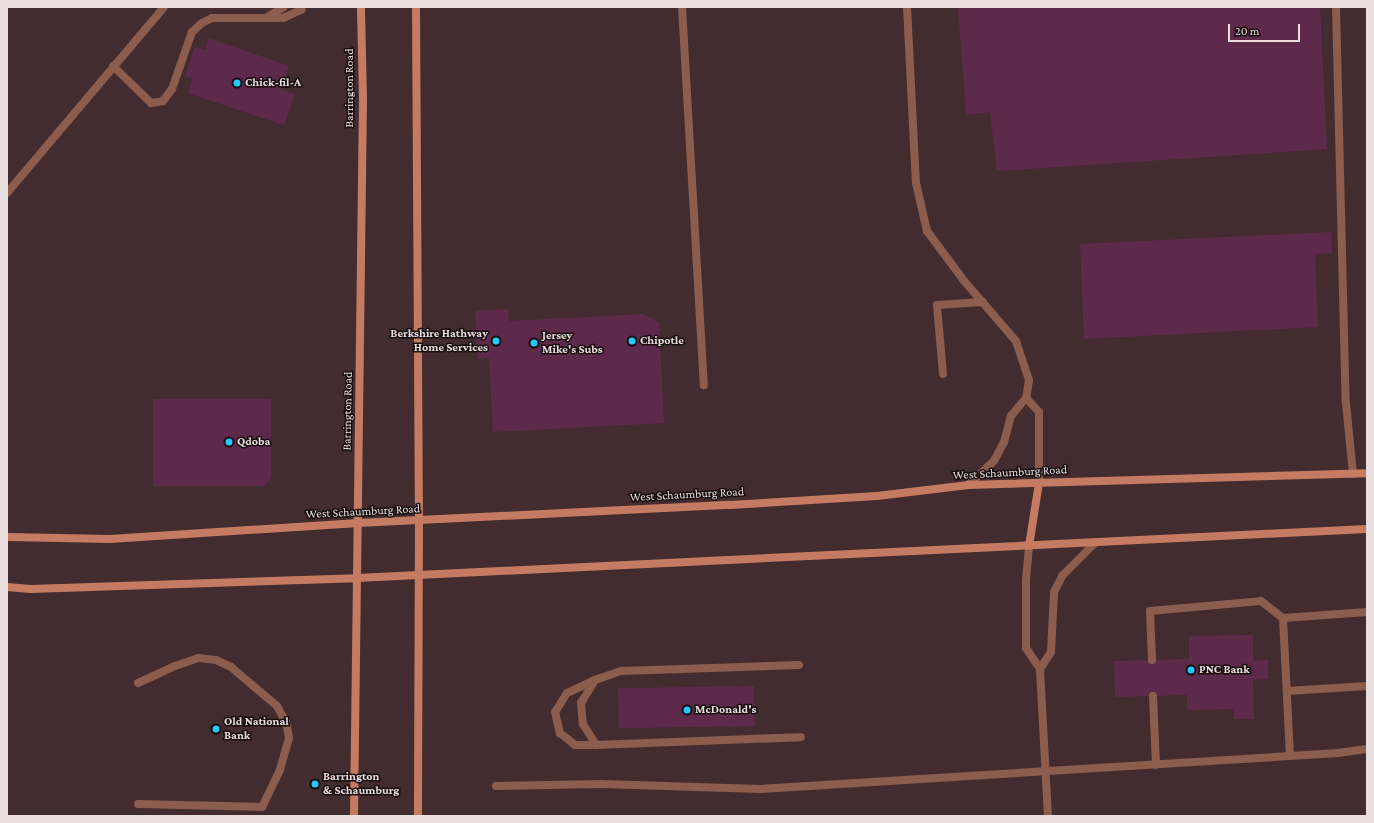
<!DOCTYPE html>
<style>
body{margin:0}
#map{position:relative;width:1374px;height:823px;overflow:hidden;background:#332123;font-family:"Crimson Pro",serif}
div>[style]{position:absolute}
.built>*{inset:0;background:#432c2f;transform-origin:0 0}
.building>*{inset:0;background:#5e2a4c;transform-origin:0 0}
.service>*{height:8px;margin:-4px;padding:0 4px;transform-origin:4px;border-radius:4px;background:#8c5d4d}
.secondary>*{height:8px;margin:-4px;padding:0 4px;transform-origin:4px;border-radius:4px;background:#c57b61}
.dots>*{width:11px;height:11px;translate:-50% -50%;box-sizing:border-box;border:2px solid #150d0e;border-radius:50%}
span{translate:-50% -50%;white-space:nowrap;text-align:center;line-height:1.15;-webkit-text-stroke:3px #150d0e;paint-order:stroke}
.poi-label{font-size:12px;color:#e9ddde;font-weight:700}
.left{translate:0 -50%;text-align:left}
.right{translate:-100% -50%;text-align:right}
.street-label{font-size:12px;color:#e9ddde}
.frame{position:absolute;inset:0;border:8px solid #e9ddde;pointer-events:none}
.scale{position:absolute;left:1228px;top:24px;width:72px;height:18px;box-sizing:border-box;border:2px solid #e9ddde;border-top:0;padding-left:5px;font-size:12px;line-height:14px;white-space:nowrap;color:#e9ddde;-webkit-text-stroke:3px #150d0e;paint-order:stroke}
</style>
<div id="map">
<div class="built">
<div style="left:7px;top:7px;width:1360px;height:809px"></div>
</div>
<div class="building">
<div style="clip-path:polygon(958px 7px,1320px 7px,1327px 149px,997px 171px,990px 112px,966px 115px)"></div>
<div style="clip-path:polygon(209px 38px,289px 66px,281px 89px,295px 94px,284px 125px,188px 93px,193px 78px,185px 76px,195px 46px,205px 50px)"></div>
<div style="clip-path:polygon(1331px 232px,1332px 253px,1315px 254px,1318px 327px,1084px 339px,1080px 244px)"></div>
<div style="clip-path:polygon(508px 309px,509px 321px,644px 314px,659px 323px,664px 423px,493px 432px,489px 358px,478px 359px,475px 311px)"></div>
<div style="clip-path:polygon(153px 399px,271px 399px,271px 477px,264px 486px,153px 486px)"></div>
<div style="clip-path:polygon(1253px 635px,1253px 661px,1268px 660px,1268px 679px,1253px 680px,1254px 719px,1234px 719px,1234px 709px,1187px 710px,1187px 695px,1115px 697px,1114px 661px,1189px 659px,1189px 636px)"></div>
<div style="left:754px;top:686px;width:40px;height:136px;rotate:89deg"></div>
</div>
<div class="service">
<div style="left:682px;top:7px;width:379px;rotate:86.7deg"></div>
<div style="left:907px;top:7px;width:176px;rotate:87.1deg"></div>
<div style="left:916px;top:183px;width:49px;rotate:77.1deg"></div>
<div style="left:927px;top:231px;width:64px;rotate:53.3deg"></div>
<div style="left:965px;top:282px;width:78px;rotate:49.2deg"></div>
<div style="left:1016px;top:341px;width:41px;rotate:71.6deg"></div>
<div style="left:1029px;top:380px;width:18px;rotate:99deg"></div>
<div style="left:1026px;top:398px;width:23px;rotate:130deg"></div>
<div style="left:1011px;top:416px;width:27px;rotate:105deg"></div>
<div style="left:1004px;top:442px;width:21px;rotate:118deg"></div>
<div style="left:994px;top:461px;width:35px;rotate:137deg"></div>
<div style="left:1336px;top:7px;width:396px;rotate:88.6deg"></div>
<div style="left:1346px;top:403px;width:71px;rotate:84.4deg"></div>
<div style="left:269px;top:16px;width:17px;rotate:-31deg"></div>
<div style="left:113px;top:66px;width:53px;rotate:44.2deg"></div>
<div style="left:151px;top:103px;width:12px;rotate:-9deg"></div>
<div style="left:163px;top:101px;width:15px;rotate:-53deg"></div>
<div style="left:172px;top:89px;width:60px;rotate:-70.7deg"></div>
<div style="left:192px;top:32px;width:13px;rotate:-42deg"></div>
<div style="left:202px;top:23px;width:11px;rotate:-27deg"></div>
<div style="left:212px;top:18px;width:71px"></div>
<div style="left:283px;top:18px;width:20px;rotate:-24deg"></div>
<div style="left:301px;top:10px;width:3px;rotate:-72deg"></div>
<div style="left:7px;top:193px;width:243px;rotate:-49.8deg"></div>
<div style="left:943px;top:374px;width:69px;rotate:-95deg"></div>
<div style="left:937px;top:305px;width:46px;rotate:-3.7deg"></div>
<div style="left:1026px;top:398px;width:19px;rotate:47deg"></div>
<div style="left:1039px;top:412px;width:71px;rotate:90deg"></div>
<div style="left:1029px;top:546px;width:36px;rotate:95deg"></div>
<div style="left:1026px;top:582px;width:66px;rotate:90deg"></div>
<div style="left:1026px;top:648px;width:25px;rotate:56deg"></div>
<div style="left:1040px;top:669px;width:147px;rotate:86.9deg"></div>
<div style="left:1283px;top:618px;width:84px;rotate:-4.1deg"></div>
<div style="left:1152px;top:660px;width:49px;rotate:-92.3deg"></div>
<div style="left:1150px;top:611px;width:111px;rotate:-5.1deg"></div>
<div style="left:1261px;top:601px;width:28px;rotate:38deg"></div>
<div style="left:1283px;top:618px;width:138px;rotate:87.1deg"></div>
<div style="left:799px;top:665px;width:178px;rotate:178.1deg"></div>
<div style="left:621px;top:671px;width:28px;rotate:161deg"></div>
<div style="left:595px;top:680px;width:27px;rotate:121deg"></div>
<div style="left:581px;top:703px;width:21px;rotate:85deg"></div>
<div style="left:583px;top:724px;width:25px;rotate:58deg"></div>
<div style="left:596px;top:745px;width:205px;rotate:-2.2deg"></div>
<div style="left:1040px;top:669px;width:20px;rotate:-57deg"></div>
<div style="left:1051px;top:652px;width:60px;rotate:-87.1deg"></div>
<div style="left:1054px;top:592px;width:18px;rotate:-63deg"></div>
<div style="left:1062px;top:576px;width:47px;rotate:-45deg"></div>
<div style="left:595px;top:680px;width:31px;rotate:155deg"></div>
<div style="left:567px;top:693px;width:22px;rotate:122deg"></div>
<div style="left:555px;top:712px;width:22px;rotate:77deg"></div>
<div style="left:560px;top:733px;width:19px;rotate:39deg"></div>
<div style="left:575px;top:745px;width:21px"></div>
<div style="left:138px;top:683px;width:41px;rotate:-24.7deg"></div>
<div style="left:175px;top:666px;width:24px;rotate:-19deg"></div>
<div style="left:198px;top:658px;width:18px;rotate:6deg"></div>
<div style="left:216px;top:660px;width:17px;rotate:25deg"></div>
<div style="left:231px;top:667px;width:60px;rotate:40.3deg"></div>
<div style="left:277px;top:706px;width:18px;rotate:61deg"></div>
<div style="left:286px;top:722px;width:16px;rotate:79deg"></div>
<div style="left:289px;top:738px;width:33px;rotate:106deg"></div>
<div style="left:280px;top:770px;width:41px;rotate:115.9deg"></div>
<div style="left:262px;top:807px;width:124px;rotate:-178.6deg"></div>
<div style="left:1287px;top:691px;width:80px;rotate:-3.6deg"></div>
<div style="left:1153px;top:696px;width:69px;rotate:87.5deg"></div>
<div style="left:496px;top:786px;width:105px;rotate:-1.1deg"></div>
<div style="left:601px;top:784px;width:159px;rotate:1.8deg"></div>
<div style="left:760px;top:789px;width:579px;rotate:-3.56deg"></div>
<div style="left:1338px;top:753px;width:29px;rotate:-8deg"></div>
</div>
<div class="secondary">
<div style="left:416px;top:7px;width:514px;rotate:89.67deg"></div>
<div style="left:419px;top:521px;width:295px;rotate:90.2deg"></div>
<div style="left:7px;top:537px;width:103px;rotate:1.1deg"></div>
<div style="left:110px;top:539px;width:249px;rotate:-3.7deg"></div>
<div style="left:358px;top:523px;width:372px;rotate:-2.8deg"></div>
<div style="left:730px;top:505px;width:147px;rotate:-3.5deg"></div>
<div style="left:877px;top:496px;width:92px;rotate:-6.9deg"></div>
<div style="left:968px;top:485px;width:399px;rotate:-1.7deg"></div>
<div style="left:1029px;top:546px;width:64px;rotate:-81deg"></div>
<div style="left:7px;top:587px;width:24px;rotate:5deg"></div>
<div style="left:31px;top:589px;width:326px;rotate:-1.9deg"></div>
<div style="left:357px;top:578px;width:1011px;rotate:-2.78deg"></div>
<div style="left:354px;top:816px;width:718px;rotate:-89.28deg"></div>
<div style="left:363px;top:98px;width:91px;rotate:-91.3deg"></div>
</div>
<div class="dots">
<div style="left:237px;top:83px;background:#24c9fe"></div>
<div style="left:496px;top:341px;background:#24c9fe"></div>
<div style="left:632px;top:341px;background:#24c9fe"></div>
<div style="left:534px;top:343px;background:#24c9fe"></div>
<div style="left:229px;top:442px;background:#24c9fe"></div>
<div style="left:1191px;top:670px;background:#24c9fe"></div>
<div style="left:687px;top:710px;background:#24c9fe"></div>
<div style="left:216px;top:729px;background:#24c9fe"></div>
<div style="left:315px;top:784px;background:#24c9fe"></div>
</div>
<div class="poi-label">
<span class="left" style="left:245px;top:83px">Chick-fil-A</span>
<span class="right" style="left:488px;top:341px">Berkshire Hathway<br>Home Services</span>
<span class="left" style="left:542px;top:343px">Jersey<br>Mike's Subs</span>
<span class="left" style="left:640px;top:341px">Chipotle</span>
<span class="left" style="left:237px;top:442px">Qdoba</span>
<span class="left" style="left:1199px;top:670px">PNC Bank</span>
<span class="left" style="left:695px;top:710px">McDonald's</span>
<span class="left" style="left:224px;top:729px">Old National<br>Bank</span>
<span class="left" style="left:323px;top:784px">Barrington<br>&amp; Schaumburg</span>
</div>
<div class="street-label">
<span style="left:350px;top:88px;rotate:-90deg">Barrington Road</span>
<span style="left:348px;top:411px;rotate:-89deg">Barrington Road</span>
<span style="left:1010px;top:473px;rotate:-3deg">West Schaumburg Road</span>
<span style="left:687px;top:495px;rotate:-3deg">West Schaumburg Road</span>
<span style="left:363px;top:512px;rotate:-3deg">West Schaumburg Road</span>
</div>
<div class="frame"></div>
<div class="scale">20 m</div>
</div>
